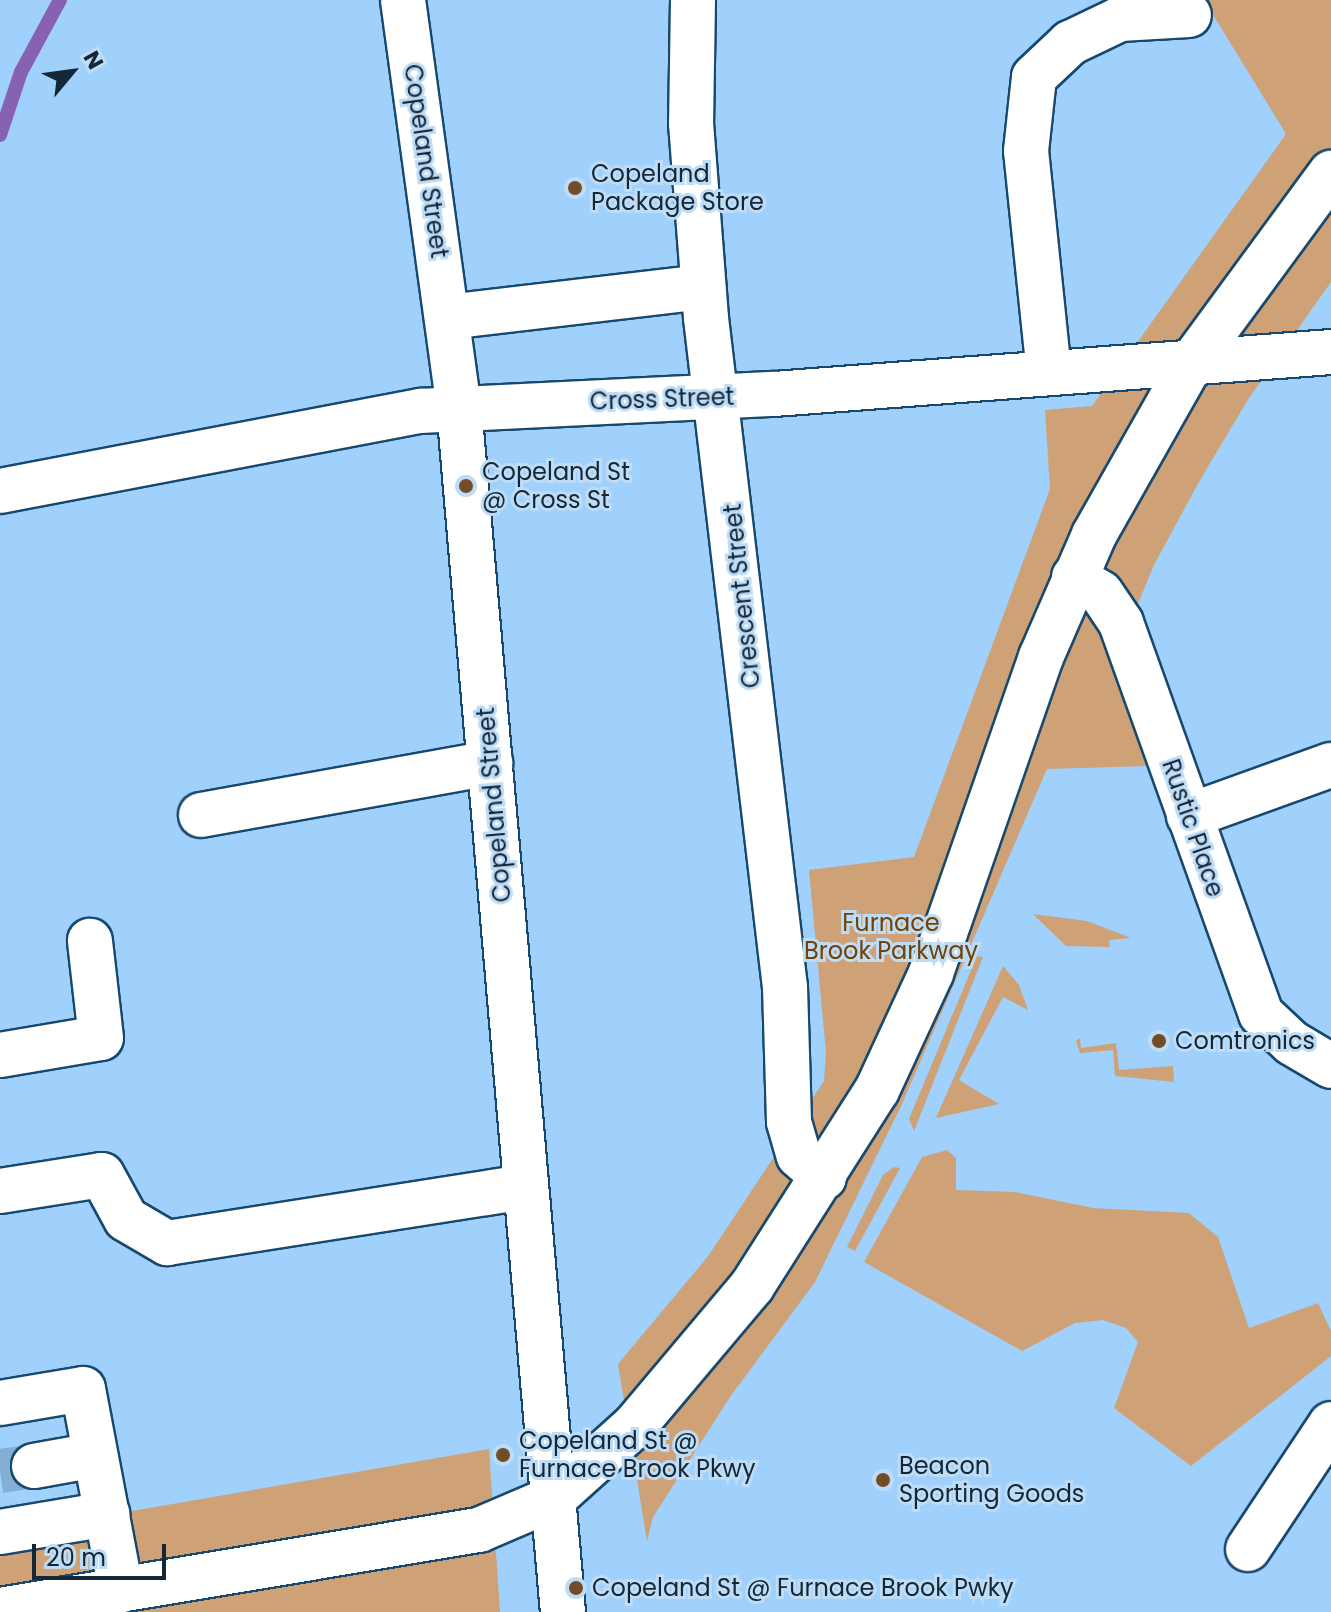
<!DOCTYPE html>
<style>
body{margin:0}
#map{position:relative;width:1331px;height:1612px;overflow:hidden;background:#9fd1fc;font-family:Poppins,sans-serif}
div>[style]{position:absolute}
.green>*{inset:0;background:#cea177}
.stream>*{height:14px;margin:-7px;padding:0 7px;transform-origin:7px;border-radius:7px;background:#8761b2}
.minor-tunnel>*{height:44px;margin-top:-22px;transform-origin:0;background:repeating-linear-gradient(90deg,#83afd5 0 44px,transparent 0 66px)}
.roads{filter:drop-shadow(2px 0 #18496d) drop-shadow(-2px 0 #18496d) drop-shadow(0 2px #18496d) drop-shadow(0 -2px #18496d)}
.minor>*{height:44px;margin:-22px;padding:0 22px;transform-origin:22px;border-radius:22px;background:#fff}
.major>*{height:44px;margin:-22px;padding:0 22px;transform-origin:22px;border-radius:22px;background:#fff}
.dots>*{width:22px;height:22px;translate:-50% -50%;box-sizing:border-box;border:4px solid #bedcf6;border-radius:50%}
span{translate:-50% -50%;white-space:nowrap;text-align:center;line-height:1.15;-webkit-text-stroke:6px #bedcf6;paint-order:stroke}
.street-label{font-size:24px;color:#132737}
.poi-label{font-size:24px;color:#132737}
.left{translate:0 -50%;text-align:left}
.park-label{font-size:24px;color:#714204}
.north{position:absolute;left:32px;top:32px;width:80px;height:80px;-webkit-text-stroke:6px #bedcf6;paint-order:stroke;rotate:61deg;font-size:22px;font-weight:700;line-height:32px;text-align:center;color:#132737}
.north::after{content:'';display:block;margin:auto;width:28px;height:36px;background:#132737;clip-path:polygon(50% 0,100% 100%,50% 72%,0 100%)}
.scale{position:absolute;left:32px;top:1544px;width:134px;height:36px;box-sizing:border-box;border:4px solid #132737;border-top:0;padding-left:10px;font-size:24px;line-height:28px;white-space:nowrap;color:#132737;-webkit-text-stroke:6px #bedcf6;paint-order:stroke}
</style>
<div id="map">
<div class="green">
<div style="clip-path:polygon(1204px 0,1331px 0,1331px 282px,1249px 398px,1200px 480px,1154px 565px,1125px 635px,1114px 668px,1149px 766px,1047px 769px,902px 1104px,815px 1282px,730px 1397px,653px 1517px,647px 1541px,618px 1364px,709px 1255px,824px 1081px,826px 1053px,809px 870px,914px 857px,1050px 489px,1045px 410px,1092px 406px,1286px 134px)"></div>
<div style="clip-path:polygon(1033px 914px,1087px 921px,1131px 938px,1109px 940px,1110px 947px,1066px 946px)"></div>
<div style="clip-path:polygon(977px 956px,983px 957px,914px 1131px,909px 1119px)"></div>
<div style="clip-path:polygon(1003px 966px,1019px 985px,1028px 1010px,1003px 997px,959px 1080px,999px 1104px,936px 1118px)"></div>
<div style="clip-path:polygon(1080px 1038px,1081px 1048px,1116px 1043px,1119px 1070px,1173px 1066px,1174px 1082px,1115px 1076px,1113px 1050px,1080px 1053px,1076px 1041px)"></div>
<div style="clip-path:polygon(947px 1150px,956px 1158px,956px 1190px,1015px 1192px,1093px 1208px,1189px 1213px,1218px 1237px,1249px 1328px,1318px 1303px,1331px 1331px,1331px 1356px,1191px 1466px,1114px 1408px,1138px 1342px,1126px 1328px,1103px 1320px,1075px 1323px,1022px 1351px,864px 1262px,922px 1157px)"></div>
<div style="clip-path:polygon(894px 1167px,900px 1168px,855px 1251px,847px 1247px,883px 1175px)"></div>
<div style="clip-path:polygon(489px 1449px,500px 1612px,0 1612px,0 1534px)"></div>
</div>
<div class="stream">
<div style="left:0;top:135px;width:66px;rotate:-71.6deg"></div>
<div style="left:21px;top:72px;width:82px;rotate:-61.6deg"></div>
</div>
<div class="minor-tunnel">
<div style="left:0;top:1471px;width:34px;rotate:-8deg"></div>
</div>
<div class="roads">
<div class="minor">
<div style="left:693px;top:0;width:123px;rotate:90.9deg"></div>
<div style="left:691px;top:123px;width:196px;rotate:85.6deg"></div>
<div style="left:706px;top:318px;width:674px;rotate:83.27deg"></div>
<div style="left:785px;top:987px;width:135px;rotate:88.3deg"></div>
<div style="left:789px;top:1122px;width:35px;rotate:74deg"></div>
<div style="left:799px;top:1156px;width:33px;rotate:41deg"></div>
<div style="left:447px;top:317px;width:258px;rotate:-6.7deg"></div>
<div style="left:1049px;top:373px;width:223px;rotate:-95.9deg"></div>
<div style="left:1026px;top:151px;width:74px;rotate:-83.8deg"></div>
<div style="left:1034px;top:77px;width:50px;rotate:-43.4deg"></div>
<div style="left:1070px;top:43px;width:55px;rotate:-25.6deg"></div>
<div style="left:1120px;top:19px;width:69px;rotate:-3.3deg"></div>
<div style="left:0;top:491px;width:429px;rotate:-10.8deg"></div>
<div style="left:421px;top:411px;width:353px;rotate:-2.8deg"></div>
<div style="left:774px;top:394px;width:559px;rotate:-4.31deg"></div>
<div style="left:1074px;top:577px;width:31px;rotate:31deg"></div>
<div style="left:1101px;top:593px;width:36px;rotate:56deg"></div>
<div style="left:1121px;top:623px;width:415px;rotate:70.3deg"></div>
<div style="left:1261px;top:1014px;width:42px;rotate:43.1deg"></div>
<div style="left:1292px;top:1043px;width:45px;rotate:30.5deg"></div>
<div style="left:201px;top:815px;width:294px;rotate:-10.2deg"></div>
<div style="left:1189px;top:816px;width:151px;rotate:-19.8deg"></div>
<div style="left:0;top:1055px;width:102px;rotate:-9.6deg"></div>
<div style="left:101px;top:1038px;width:98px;rotate:-96.5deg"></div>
<div style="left:0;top:1191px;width:103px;rotate:-8.9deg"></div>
<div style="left:102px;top:1175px;width:50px;rotate:61.4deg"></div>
<div style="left:126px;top:1219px;width:48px;rotate:30.3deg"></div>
<div style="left:167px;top:1243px;width:363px;rotate:-8.9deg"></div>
<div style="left:0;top:1403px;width:84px;rotate:-9.6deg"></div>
<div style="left:83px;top:1389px;width:205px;rotate:79.3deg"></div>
<div style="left:34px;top:1466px;width:62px;rotate:-10.2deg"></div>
<div style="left:0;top:1532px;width:109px;rotate:-9.5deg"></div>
<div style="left:1248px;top:1549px;width:150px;rotate:-56.4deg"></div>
</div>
<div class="major">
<div style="left:403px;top:0;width:411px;rotate:82.2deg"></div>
<div style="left:459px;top:407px;width:1209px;rotate:85.07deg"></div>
<div style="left:0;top:1610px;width:486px;rotate:-9.5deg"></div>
<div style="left:479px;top:1530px;width:82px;rotate:-23.1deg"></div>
<div style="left:554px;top:1498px;width:109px;rotate:-42deg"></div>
<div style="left:635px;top:1425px;width:182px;rotate:-49.9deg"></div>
<div style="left:752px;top:1286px;width:232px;rotate:-57.5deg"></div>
<div style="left:877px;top:1090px;width:129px;rotate:-65.2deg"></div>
<div style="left:931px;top:973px;width:335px;rotate:-70.8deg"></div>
<div style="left:1041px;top:657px;width:133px;rotate:-66.5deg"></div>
<div style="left:1094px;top:535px;width:199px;rotate:-60.5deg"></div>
<div style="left:1192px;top:362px;width:235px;rotate:-53.7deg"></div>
</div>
</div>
<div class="dots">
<div style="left:575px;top:188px;background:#724d28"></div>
<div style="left:466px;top:486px;background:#724d28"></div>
<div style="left:1159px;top:1041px;background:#724d28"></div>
<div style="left:503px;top:1455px;background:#724d28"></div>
<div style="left:883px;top:1480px;background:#724d28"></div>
<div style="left:576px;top:1588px;background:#724d28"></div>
</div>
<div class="street-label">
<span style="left:426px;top:161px;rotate:82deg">Copeland Street</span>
<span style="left:662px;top:399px;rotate:-2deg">Cross Street</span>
<span style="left:742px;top:596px;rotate:-96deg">Crescent Street</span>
<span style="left:494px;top:805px;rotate:-95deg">Copeland Street</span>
<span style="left:1193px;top:828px;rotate:71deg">Rustic Place</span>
</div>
<div class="poi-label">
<span class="left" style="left:591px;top:188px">Copeland<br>Package Store</span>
<span class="left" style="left:482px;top:486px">Copeland St<br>@ Cross St</span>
<span class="left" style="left:1175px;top:1041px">Comtronics</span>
<span class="left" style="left:519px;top:1455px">Copeland St @<br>Furnace Brook Pkwy</span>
<span class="left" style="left:899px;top:1480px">Beacon<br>Sporting Goods</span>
<span class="left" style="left:592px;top:1588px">Copeland St @ Furnace Brook Pwky</span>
</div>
<div class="park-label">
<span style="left:891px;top:937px">Furnace<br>Brook Parkway</span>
</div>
<div class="north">N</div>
<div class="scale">20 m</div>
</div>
